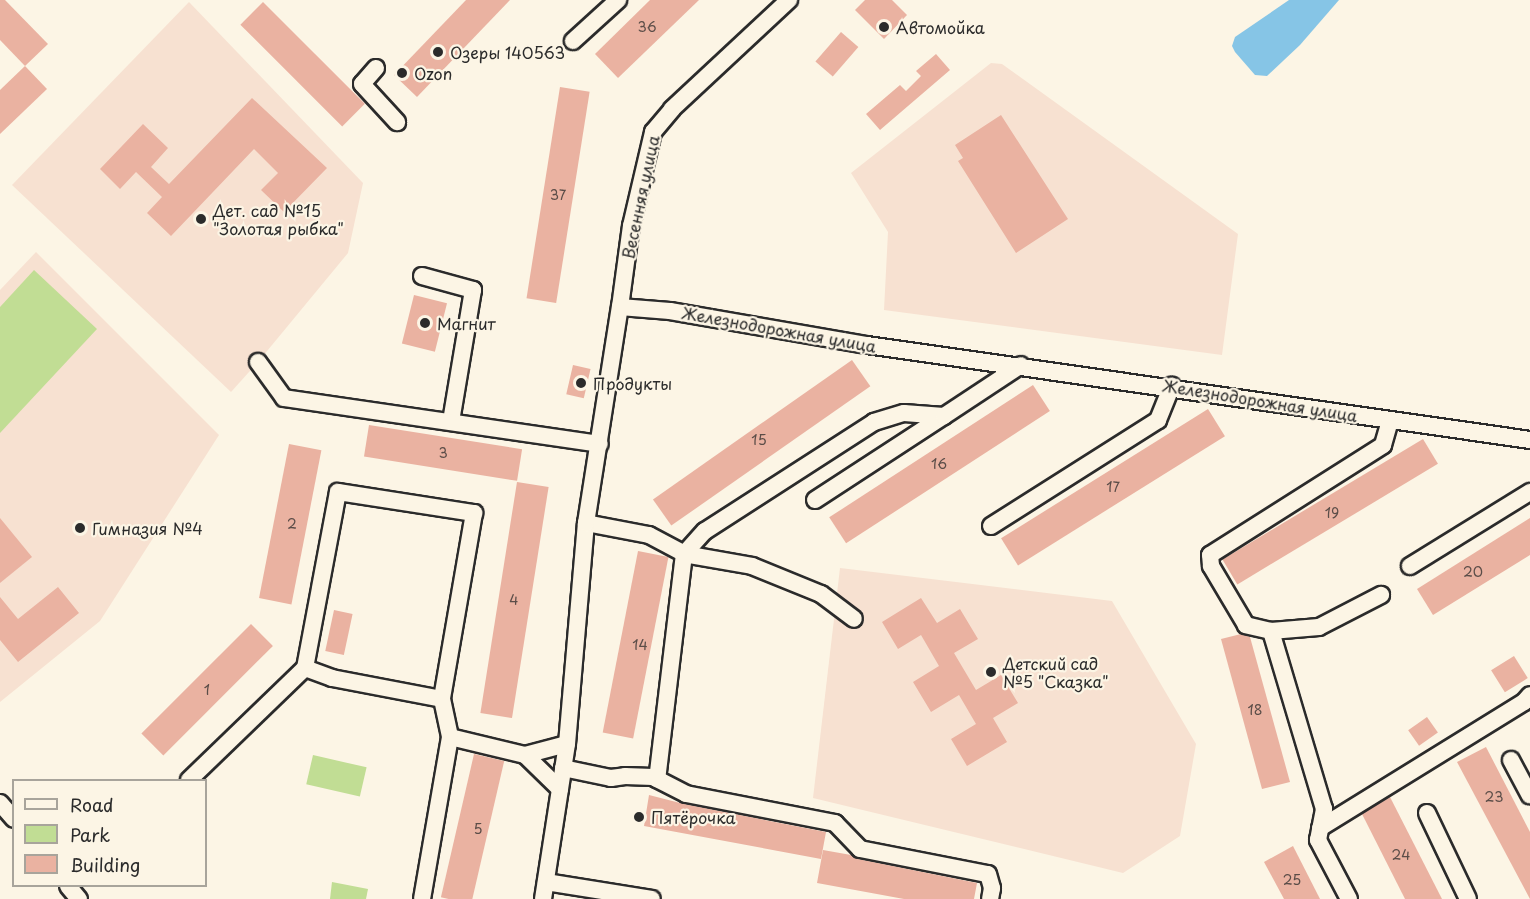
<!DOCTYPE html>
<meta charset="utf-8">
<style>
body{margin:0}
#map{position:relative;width:1530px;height:899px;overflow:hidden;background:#fcf5e5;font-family:"Playpen Sans",sans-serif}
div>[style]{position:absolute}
.built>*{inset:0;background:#f7e1d1}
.green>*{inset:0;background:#c1dd94;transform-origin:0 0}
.water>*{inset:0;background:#86c5e6}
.building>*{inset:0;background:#eab2a1;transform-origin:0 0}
.roads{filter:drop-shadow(2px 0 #2b2b2b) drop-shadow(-2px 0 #2b2b2b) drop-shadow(0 2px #2b2b2b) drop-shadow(0 -2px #2b2b2b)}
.minor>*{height:16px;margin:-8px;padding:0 8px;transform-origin:8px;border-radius:8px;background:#fcf5e5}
.dots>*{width:16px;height:16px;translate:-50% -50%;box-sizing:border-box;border:3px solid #fcf5e5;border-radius:50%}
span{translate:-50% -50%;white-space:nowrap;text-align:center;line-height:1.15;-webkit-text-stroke:4.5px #fcf5e5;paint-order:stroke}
.number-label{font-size:14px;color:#5b4d48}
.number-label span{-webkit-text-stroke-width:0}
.poi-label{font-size:16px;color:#2b2b2b}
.left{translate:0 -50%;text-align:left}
.street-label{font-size:16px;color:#2b2b2b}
.legend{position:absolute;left:12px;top:779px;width:195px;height:108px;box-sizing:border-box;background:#fcf5e5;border:2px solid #a8a49b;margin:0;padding:8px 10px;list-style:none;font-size:18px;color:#2b2b2b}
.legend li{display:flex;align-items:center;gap:12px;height:30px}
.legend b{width:30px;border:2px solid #a8a49b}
</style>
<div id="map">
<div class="built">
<div style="clip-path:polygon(189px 2px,363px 183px,348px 253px,258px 362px,231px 392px,12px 185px)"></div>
<div style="clip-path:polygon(991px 63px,1002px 64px,1238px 234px,1222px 355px,884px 310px,888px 232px,851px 173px)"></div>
<div style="clip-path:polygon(36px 252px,219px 435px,100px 621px,0 702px,0 290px)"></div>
<div style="clip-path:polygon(840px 568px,1112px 601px,1196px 744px,1180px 836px,1123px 873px,813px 798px)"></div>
</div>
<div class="green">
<div style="clip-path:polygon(34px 270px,97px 329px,0 433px,0 307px)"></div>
<div style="left:313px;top:755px;width:55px;height:30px;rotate:13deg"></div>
<div style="clip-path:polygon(332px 882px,368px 889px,366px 899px,330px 899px)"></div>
</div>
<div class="water">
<div style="clip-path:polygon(1289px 0,1339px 0,1300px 45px,1267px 76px,1255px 75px,1235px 52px,1232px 46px,1235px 37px)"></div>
</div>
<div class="building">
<div style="clip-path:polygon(0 0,5px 0,48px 44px,25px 66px,0 40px)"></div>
<div style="clip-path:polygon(466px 0,510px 0,417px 97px,394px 75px)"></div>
<div style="clip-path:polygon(650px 0,699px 0,618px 78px,595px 54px)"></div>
<div style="clip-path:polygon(865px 0,892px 0,907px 15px,884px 39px,855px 10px)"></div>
<div style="left:263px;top:2px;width:144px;height:32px;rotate:45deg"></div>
<div style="left:841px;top:32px;width:23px;height:39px;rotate:41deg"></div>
<div style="clip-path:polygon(936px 54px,950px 70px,880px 130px,866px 114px,900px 85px,906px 91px,921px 76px,916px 71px)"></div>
<div style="clip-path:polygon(25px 66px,47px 89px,0 134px,0 90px)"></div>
<div style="left:560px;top:87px;width:30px;height:214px;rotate:9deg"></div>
<div style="clip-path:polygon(252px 98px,327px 168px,284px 212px,261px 190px,278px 173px,254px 149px,171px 236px,147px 213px,162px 197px,136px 172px,120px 189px,100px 169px,143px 124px,168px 148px,151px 167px,169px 184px)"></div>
<div style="clip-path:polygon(1001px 115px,1068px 219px,1016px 253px,958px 161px,963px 158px,955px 145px)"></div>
<div style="left:414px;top:295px;width:34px;height:50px;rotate:14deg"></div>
<div style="left:852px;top:360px;width:32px;height:243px;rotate:55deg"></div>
<div style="left:573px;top:365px;width:18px;height:30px;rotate:13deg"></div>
<div style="left:1033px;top:385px;width:31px;height:243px;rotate:57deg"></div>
<div style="left:1208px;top:409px;width:32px;height:244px;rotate:58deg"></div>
<div style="left:369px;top:425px;width:155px;height:32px;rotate:9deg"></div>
<div style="left:1423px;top:439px;width:29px;height:234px;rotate:59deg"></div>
<div style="left:289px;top:444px;width:33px;height:157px;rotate:11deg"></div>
<div style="left:517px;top:482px;width:32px;height:234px;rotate:9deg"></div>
<div style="clip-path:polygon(0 518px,32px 557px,0 583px)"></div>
<div style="clip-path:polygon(1530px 518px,1530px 555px,1433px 615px,1417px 589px)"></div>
<div style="left:638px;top:551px;width:31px;height:185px;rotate:11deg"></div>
<div style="clip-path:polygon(58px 587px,79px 613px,18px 662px,0 640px,0 597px,18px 619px)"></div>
<div style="clip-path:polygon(921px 598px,937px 623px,960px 609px,978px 639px,954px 653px,976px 690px,1001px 675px,1018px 703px,993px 718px,1007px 742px,967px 766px,951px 739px,976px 724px,959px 695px,931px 712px,913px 682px,939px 666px,921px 635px,898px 649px,882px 622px)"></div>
<div style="left:334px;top:610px;width:19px;height:42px;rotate:12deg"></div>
<div style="left:251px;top:624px;width:31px;height:155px;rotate:45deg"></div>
<div style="clip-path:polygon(1241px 634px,1250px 637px,1290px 782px,1262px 789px,1221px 639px)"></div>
<div style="left:1514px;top:656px;width:26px;height:27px;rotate:58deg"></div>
<div style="left:1427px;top:717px;width:19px;height:23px;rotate:55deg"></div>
<div style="clip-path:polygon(1486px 747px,1530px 832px,1530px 899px,1457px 762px)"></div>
<div style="left:474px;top:754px;width:31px;height:147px;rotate:13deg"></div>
<div style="clip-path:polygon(649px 795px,684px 804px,826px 832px,821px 859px,644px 826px)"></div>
<div style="clip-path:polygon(1390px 797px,1442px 899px,1405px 899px,1362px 814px)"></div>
<div style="clip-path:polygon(1293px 846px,1320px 899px,1284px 899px,1264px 862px)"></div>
<div style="clip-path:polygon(823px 850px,851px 855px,858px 859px,977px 883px,974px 899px,904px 899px,817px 883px)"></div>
</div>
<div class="roads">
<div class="minor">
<div style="left:573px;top:41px;width:61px;rotate:-42.3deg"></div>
<div style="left:376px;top:68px;width:21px;rotate:131deg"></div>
<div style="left:362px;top:84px;width:52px;rotate:47.4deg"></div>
<div style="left:422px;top:276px;width:53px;rotate:15.4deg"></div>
<div style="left:473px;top:290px;width:133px;rotate:99.5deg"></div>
<div style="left:620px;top:307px;width:82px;rotate:-82.3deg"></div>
<div style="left:631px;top:226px;width:97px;rotate:-76.8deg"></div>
<div style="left:653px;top:132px;width:30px;rotate:-50deg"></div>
<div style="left:672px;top:109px;width:160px;rotate:-43deg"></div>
<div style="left:258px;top:362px;width:44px;rotate:54.2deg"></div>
<div style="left:284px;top:398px;width:319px;rotate:8.3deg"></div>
<div style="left:815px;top:500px;width:154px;rotate:-33.1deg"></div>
<div style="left:586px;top:523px;width:64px;rotate:10.8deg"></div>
<div style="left:649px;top:535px;width:40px;rotate:28deg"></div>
<div style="left:684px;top:554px;width:227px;rotate:96.8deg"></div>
<div style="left:991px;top:526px;width:198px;rotate:-32.4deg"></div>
<div style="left:1158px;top:420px;width:37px;rotate:-68deg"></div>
<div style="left:684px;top:554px;width:31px;rotate:-48deg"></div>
<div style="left:705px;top:531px;width:201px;rotate:-32.8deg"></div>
<div style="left:874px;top:422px;width:31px;rotate:-17deg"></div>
<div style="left:904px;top:413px;width:40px;rotate:4.3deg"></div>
<div style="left:944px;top:416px;width:92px;rotate:-33.5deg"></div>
<div style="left:684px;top:554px;width:69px;rotate:10deg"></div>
<div style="left:752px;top:566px;width:74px;rotate:22.1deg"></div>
<div style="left:821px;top:594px;width:41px;rotate:37.1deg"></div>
<div style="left:1410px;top:566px;width:141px;rotate:-31.7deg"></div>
<div style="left:1271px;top:631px;width:48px;rotate:-4.8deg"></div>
<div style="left:1319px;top:627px;width:70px;rotate:-27.3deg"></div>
<div style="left:305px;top:668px;width:29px;rotate:20deg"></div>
<div style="left:332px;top:678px;width:112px;rotate:10.8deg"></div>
<div style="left:450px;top:737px;width:77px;rotate:13.5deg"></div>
<div style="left:525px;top:755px;width:43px;rotate:-14.7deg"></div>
<div style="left:525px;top:755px;width:49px;rotate:44.2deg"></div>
<div style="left:1511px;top:760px;width:40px;rotate:62deg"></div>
<div style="left:563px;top:768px;width:49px;rotate:11.8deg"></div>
<div style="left:611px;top:778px;width:14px;rotate:-8deg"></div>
<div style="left:625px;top:776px;width:28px;rotate:2deg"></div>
<div style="left:653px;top:777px;width:37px;rotate:27deg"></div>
<div style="left:686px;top:794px;width:152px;rotate:11deg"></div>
<div style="left:835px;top:823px;width:36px;rotate:46deg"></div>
<div style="left:860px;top:849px;width:130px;rotate:11.1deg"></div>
<div style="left:988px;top:874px;width:15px;rotate:74deg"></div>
<div style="left:992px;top:888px;width:11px;rotate:100deg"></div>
<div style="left:189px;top:780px;width:161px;rotate:-44deg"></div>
<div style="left:305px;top:668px;width:179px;rotate:-79.4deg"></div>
<div style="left:338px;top:492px;width:138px;rotate:8.8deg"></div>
<div style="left:474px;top:513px;width:189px;rotate:99.8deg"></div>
<div style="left:442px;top:699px;width:39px;rotate:78deg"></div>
<div style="left:450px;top:737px;width:164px;rotate:99.8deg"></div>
<div style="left:0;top:803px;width:21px;rotate:49deg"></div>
<div style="left:1427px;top:813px;width:95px;rotate:64.5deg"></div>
<div style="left:1320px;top:828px;width:240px;rotate:-31.7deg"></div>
<div style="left:1524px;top:702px;width:9px;rotate:-49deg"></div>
<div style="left:546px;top:882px;width:107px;rotate:9.1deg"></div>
<div style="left:68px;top:886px;width:17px;rotate:50deg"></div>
<div style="left:543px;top:899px;width:157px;rotate:-81.2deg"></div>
<div style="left:567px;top:744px;width:222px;rotate:-85.1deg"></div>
<div style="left:586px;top:523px;width:219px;rotate:-81.1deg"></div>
<div style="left:620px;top:307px;width:50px;rotate:4.6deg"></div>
<div style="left:670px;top:311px;width:200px;rotate:9.8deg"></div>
<div style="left:867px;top:345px;width:670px;rotate:8.15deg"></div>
<div style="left:1349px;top:899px;width:67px;rotate:-117.7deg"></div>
<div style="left:1318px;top:840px;width:32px;rotate:-79deg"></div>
<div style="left:1324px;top:809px;width:186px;rotate:-106.6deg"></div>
<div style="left:1271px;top:631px;width:26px;rotate:-167deg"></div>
<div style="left:1246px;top:625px;width:69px;rotate:-120.7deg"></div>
<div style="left:1211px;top:566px;width:11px;rotate:-95deg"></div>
<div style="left:1210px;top:555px;width:205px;rotate:-32.4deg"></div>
<div style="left:1383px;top:445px;width:25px;rotate:-74deg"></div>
</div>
</div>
<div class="dots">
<div style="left:884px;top:27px;background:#2b2b2b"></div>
<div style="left:438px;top:52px;background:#2b2b2b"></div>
<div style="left:402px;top:73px;background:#2b2b2b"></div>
<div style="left:201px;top:219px;background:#2b2b2b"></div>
<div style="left:425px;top:323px;background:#2b2b2b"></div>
<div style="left:581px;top:383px;background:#2b2b2b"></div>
<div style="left:80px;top:528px;background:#2b2b2b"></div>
<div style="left:991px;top:672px;background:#2b2b2b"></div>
<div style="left:639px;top:817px;background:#2b2b2b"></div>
</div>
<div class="number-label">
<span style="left:647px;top:27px">36</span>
<span style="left:558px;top:195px">37</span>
<span style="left:759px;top:440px">15</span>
<span style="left:443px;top:453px">3</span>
<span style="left:939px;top:464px">16</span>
<span style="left:1113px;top:487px">17</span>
<span style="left:1332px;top:513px">19</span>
<span style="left:292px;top:524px">2</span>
<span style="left:1473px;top:572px">20</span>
<span style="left:514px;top:600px">4</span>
<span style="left:640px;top:645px">14</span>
<span style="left:207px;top:690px">1</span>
<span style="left:1255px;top:710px">18</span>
<span style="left:1494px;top:797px">23</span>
<span style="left:478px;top:829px">5</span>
<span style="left:1401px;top:855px">24</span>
<span style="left:1292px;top:880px">25</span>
</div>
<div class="poi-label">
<span class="left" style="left:896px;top:27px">Автомойка</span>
<span class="left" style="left:450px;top:52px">Озеры 140563</span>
<span class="left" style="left:414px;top:73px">Ozon</span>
<span class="left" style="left:213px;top:219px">Дет. сад №15<br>"Золотая рыбка"</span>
<span class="left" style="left:437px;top:323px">Магнит</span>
<span class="left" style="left:593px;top:383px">Продукты</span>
<span class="left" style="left:92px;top:528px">Гимназия №4</span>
<span class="left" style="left:1003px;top:672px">Детский сад<br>№5 "Сказка"</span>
<span class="left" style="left:651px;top:817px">Пятёрочка</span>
</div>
<div class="street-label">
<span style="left:640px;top:197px;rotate:-78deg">Весенняя улица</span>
<span style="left:779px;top:329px;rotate:10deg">Железнодорожная улица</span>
<span style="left:1260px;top:400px;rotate:9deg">Железнодорожная улица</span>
</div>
<ul class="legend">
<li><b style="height:8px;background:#fcf5e5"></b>Road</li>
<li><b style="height:16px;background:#c1dd94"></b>Park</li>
<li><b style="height:16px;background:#eab2a1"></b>Building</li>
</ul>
</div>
